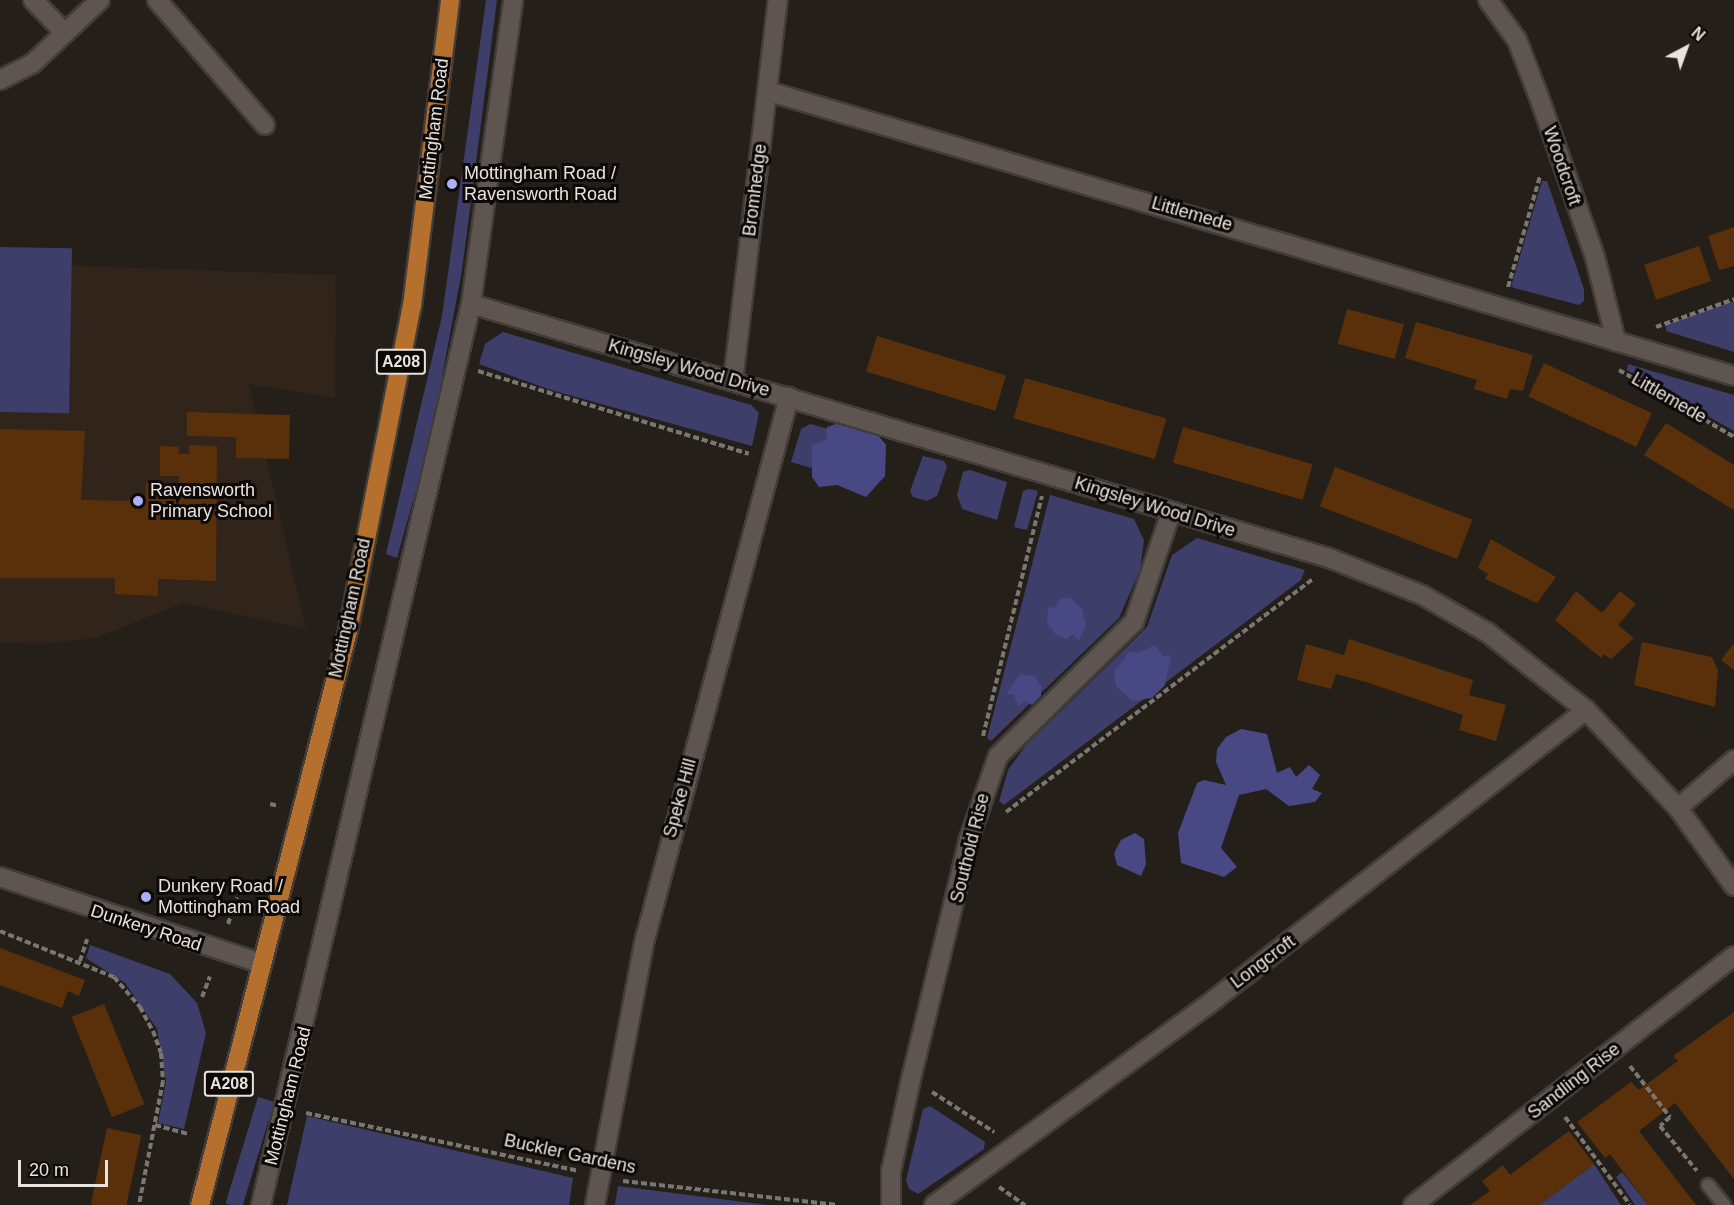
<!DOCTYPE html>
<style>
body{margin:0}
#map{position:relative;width:1734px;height:1205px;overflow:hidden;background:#251f1a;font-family:Helvetica,sans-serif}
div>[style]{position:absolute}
.built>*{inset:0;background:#30241b}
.green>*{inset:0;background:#3d3e6a;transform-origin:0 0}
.forest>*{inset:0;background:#484884}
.building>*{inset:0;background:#5a300a;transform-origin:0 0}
.path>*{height:4px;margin-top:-2px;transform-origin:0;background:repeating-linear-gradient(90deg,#7c7672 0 6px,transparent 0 9px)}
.roads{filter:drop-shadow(2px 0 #423d39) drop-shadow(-2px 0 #423d39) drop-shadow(0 2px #423d39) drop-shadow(0 -2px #423d39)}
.lane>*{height:12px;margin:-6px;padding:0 6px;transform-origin:6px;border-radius:6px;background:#5e5550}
.street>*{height:18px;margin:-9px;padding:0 9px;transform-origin:9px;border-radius:9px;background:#5e5550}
.secondary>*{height:18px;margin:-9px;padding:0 9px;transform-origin:9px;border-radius:9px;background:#5e5550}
.primary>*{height:18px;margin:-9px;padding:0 9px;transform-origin:9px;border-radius:9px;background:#b5702d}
.dots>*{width:16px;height:16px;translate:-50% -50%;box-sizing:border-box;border:3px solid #0c0907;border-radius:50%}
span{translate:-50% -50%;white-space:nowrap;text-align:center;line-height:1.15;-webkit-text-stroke:6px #0c0907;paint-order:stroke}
.shield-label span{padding:2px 4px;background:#0c0907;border:2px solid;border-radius:4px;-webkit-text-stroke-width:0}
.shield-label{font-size:16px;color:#e8e3df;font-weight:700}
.street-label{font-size:18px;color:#e8e3df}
.poi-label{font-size:18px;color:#e8e3df}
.left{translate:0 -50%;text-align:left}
.north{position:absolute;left:1656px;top:18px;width:60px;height:60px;-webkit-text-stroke:4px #0c0907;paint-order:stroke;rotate:41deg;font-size:16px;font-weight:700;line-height:24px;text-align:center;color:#e8e3df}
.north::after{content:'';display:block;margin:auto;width:21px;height:27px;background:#e8e3df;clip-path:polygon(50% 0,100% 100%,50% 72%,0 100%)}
.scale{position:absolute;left:18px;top:1160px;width:90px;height:27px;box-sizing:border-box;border:3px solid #e8e3df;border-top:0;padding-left:8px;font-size:18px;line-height:21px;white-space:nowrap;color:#e8e3df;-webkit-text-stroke:4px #0c0907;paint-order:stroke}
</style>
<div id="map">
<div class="built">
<div style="clip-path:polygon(0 263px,336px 275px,335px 398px,249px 384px,306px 629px,183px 603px,96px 638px,43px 644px,0 642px)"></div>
</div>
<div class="green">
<div style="clip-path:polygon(486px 0,497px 0,462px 270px,431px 436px,397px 558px,386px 554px,442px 316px)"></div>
<div style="clip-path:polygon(1542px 181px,1547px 181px,1584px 289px,1584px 301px,1579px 305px,1511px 287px)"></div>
<div style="left:0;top:247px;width:72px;height:165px;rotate:1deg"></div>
<div style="clip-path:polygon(1734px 301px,1734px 352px,1666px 331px,1666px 324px)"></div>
<div style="clip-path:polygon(503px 332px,751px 405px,759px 413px,752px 446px,551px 390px,479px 364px,485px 344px)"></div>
<div style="clip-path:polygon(1628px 364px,1734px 395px,1734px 431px,1627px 370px)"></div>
<div style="clip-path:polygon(810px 424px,863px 438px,852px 480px,791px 462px,801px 429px)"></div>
<div style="clip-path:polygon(923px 456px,944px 461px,947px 467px,937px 496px,927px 501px,913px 497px,910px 491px)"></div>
<div style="clip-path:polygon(970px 470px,1007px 482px,997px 520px,962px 509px,957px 495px,963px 472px)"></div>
<div style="clip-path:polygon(1029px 489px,1038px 491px,1027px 530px,1014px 527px,1023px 491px)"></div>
<div style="clip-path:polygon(1050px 495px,1134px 519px,1144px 540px,1140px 570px,1119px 618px,991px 741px,987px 738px)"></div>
<div style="clip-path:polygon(1197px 538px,1305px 570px,1301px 580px,1004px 805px,999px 801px,1008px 770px,1026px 745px,1147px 627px,1172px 555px)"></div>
<div style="clip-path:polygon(90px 945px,170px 974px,197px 1003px,206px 1033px,184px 1129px,158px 1123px,166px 1081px,157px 1029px,125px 983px,86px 958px)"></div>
<div style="left:258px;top:1097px;width:17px;height:111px;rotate:17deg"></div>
<div style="clip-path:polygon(930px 1106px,985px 1142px,984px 1149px,918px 1194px,909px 1189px,906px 1180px,923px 1109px)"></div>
<div style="clip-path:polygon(307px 1116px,573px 1178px,569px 1205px,287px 1205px)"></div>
<div style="clip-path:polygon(1594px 1164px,1621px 1205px,1539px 1205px)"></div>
<div style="clip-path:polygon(1622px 1172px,1648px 1205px,1635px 1205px,1616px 1177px)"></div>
<div style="clip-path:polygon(618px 1186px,767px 1205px,615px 1205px)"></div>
</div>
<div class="forest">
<div style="clip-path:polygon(842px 422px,877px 434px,886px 445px,885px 476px,866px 497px,837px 485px,819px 487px,812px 477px,812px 445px,826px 440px,827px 427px)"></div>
<div style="clip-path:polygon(1061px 598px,1071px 598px,1082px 609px,1086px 625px,1079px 641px,1073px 634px,1066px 639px,1056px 635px,1047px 623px,1048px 607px,1054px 608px)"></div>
<div style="clip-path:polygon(1155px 645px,1163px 656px,1171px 655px,1165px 685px,1152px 698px,1132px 701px,1116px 686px,1114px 672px,1129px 652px,1138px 653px)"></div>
<div style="clip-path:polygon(1020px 674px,1034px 676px,1041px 686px,1041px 696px,1032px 705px,1025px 701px,1018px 706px,1014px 695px,1006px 694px)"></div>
<div style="clip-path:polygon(1241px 729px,1267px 734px,1277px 773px,1290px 767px,1296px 777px,1309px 765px,1320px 775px,1312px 789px,1322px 793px,1315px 802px,1289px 806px,1266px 789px,1239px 795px,1221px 848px,1237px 867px,1224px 877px,1181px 863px,1178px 833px,1197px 783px,1204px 780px,1226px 785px,1216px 762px,1217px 749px,1226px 737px)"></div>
<div style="clip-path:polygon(1135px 833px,1144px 839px,1146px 864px,1141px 876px,1117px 865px,1114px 853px,1121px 840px)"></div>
</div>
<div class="building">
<div style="clip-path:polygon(1734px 227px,1734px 266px,1719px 270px,1708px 236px)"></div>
<div style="left:1699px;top:246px;width:37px;height:58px;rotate:71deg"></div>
<div style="left:1347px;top:309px;width:59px;height:36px;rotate:15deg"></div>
<div style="clip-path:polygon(1416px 322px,1533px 355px,1523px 391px,1510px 389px,1507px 399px,1474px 389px,1477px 380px,1405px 358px)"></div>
<div style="left:877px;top:336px;width:135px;height:37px;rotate:17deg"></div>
<div style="left:1544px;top:363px;width:119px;height:37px;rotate:25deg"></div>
<div style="left:1025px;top:378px;width:147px;height:42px;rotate:16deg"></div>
<div style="clip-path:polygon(187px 412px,290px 415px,289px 459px,236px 458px,236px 437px,187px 436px)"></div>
<div style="clip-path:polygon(1666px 423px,1734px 465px,1734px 510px,1644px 455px)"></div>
<div style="left:1183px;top:427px;width:135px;height:37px;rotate:16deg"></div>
<div style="clip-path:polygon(0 429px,85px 431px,81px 500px,145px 501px,146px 483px,179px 484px,179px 476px,160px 476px,160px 446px,179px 447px,179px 454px,189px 454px,189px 445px,217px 446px,216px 581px,158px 579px,158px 596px,115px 594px,115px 578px,0 578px)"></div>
<div style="left:1335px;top:467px;width:147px;height:42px;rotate:21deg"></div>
<div style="clip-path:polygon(1491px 539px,1556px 577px,1537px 603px,1485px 579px,1488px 574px,1478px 568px)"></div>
<div style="clip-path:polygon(1576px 591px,1602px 613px,1620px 591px,1636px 604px,1618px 625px,1634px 638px,1611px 659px,1604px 654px,1601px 658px,1555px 620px)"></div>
<div style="clip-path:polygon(1349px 639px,1473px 680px,1469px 695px,1506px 705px,1496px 741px,1459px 730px,1463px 715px,1369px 683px,1336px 674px,1331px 689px,1297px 680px,1306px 644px,1344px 655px)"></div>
<div style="clip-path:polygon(1642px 642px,1712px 657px,1718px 670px,1715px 707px,1634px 685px)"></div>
<div style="clip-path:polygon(1734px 643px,1734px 670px,1721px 660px)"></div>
<div style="clip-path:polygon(0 948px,85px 980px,79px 996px,68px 991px,62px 1008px,0 985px)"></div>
<div style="left:104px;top:1004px;width:108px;height:35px;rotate:68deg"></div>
<div style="clip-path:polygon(1734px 1012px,1734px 1179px,1675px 1103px,1639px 1131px,1696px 1205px,1648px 1205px,1610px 1154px,1605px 1158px,1577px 1122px,1631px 1082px,1639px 1090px,1678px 1061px,1673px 1056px)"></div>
<div style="left:107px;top:1128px;width:35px;height:78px;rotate:12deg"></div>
<div style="clip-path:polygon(1569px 1131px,1594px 1164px,1539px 1205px,1470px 1205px,1490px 1191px,1482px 1181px,1503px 1165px,1510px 1175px)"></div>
</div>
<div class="path">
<div style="left:1508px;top:287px;width:116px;rotate:-73.9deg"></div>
<div style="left:1656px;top:327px;width:83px;rotate:-19.7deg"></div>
<div style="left:1619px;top:370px;width:133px;rotate:30.2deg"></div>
<div style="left:478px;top:371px;width:283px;rotate:17deg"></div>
<div style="left:983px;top:736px;width:247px;rotate:-76.2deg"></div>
<div style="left:270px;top:804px;width:9px;rotate:13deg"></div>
<div style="left:1006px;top:812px;width:385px;rotate:-37.2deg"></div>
<div style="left:228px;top:924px;width:28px;rotate:-71deg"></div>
<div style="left:0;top:931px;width:123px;rotate:22deg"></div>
<div style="left:114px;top:977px;width:40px;rotate:49deg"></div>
<div style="left:140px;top:1007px;width:27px;rotate:62deg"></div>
<div style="left:153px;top:1031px;width:23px;rotate:70deg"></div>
<div style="left:161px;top:1053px;width:28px;rotate:86deg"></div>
<div style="left:163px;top:1081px;width:126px;rotate:101deg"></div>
<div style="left:80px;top:961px;width:23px;rotate:-72deg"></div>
<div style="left:202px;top:997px;width:22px;rotate:-69deg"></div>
<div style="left:1630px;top:1066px;width:65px;rotate:51.9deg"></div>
<div style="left:1670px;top:1117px;width:13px;rotate:138deg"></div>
<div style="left:1660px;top:1126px;width:58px;rotate:50.6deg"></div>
<div style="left:932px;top:1092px;width:74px;rotate:32.8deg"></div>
<div style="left:306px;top:1113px;width:278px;rotate:12deg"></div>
<div style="left:1565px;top:1117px;width:109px;rotate:53.5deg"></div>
<div style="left:155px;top:1125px;width:35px;rotate:15deg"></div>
<div style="left:623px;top:1181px;width:216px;rotate:6.4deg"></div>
<div style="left:999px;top:1187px;width:32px;rotate:35deg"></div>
</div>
<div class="roads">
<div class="lane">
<div style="left:1708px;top:1185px;width:26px;rotate:51deg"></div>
</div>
<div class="street">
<div style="left:33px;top:0;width:45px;rotate:45.9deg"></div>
<div style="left:157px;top:0;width:165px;rotate:49.2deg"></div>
<div style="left:1488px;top:0;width:49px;rotate:54.1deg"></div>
<div style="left:1517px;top:40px;width:61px;rotate:68.9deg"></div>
<div style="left:1539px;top:97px;width:170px;rotate:70.7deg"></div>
<div style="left:1595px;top:257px;width:87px;rotate:76deg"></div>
<div style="left:0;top:80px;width:36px;rotate:-27deg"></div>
<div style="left:32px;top:64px;width:93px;rotate:-43.3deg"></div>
<div style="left:767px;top:91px;width:1008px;rotate:16.42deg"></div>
<div style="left:471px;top:304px;width:895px;rotate:16.49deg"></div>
<div style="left:1329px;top:558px;width:100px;rotate:21.7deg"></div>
<div style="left:1422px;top:595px;width:76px;rotate:29.9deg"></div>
<div style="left:1488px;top:633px;width:125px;rotate:38.2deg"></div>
<div style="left:1586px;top:710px;width:134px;rotate:46.8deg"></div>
<div style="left:1678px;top:808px;width:96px;rotate:54.3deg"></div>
<div style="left:733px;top:381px;width:384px;rotate:-83.3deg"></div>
<div style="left:1678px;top:808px;width:74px;rotate:-40.6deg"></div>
<div style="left:261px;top:1205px;width:925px;rotate:-76.88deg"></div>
<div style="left:471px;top:304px;width:307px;rotate:-82.1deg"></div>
<div style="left:595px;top:1205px;width:267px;rotate:-79.4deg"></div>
<div style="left:644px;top:943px;width:565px;rotate:-75.13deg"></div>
<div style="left:891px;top:1205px;width:34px;rotate:-90deg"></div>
<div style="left:891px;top:1171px;width:94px;rotate:-77.7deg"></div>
<div style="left:911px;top:1079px;width:247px;rotate:-76.4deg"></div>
<div style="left:969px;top:839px;width:88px;rotate:-70.7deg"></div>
<div style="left:998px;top:756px;width:191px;rotate:-44.6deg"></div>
<div style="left:1134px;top:622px;width:116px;rotate:-71.4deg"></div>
<div style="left:934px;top:1205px;width:348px;rotate:-36.2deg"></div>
<div style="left:1215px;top:999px;width:470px;rotate:-37.9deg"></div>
<div style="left:1413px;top:1205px;width:406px;rotate:-37.8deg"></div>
</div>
<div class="secondary">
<div style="left:0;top:877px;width:274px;rotate:18.3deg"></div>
</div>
<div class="primary">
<div style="left:200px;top:1205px;width:593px;rotate:-75.54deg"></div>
<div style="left:348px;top:631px;width:331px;rotate:-78.9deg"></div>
<div style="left:412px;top:306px;width:308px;rotate:-82.9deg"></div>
</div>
</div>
<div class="dots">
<div style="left:452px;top:184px;background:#acaffb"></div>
<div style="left:138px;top:501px;background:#acaffb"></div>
<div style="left:146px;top:897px;background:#acaffb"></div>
</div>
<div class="shield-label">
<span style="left:401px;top:362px">A208</span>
<span style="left:229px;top:1084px">A208</span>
</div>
<div class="street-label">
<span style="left:434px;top:129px;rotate:-83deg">Mottingham Road</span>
<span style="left:1562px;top:166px;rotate:71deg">Woodcroft</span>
<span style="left:755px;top:190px;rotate:-83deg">Bromhedge</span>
<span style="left:1192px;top:214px;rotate:16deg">Littlemede</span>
<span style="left:689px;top:368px;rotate:16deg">Kingsley Wood Drive</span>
<span style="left:1669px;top:398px;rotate:30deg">Littlemede</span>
<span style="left:1155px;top:507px;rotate:17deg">Kingsley Wood Drive</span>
<span style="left:350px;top:608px;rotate:-78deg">Mottingham Road</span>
<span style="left:680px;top:798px;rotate:-75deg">Speke Hill</span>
<span style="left:970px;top:848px;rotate:-76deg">Southold Rise</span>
<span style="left:146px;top:928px;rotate:18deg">Dunkery Road</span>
<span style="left:1263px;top:962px;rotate:-37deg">Longcroft</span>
<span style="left:1574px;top:1081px;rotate:-38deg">Sandling Rise</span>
<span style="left:288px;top:1096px;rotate:-76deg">Mottingham Road</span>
<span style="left:570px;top:1154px;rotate:12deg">Buckler Gardens</span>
</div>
<div class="poi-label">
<span class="left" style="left:464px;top:184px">Mottingham Road /<br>Ravensworth Road</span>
<span class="left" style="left:150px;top:501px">Ravensworth<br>Primary School</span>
<span class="left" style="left:158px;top:897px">Dunkery Road /<br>Mottingham Road</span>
</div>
<div class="north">N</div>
<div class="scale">20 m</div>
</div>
